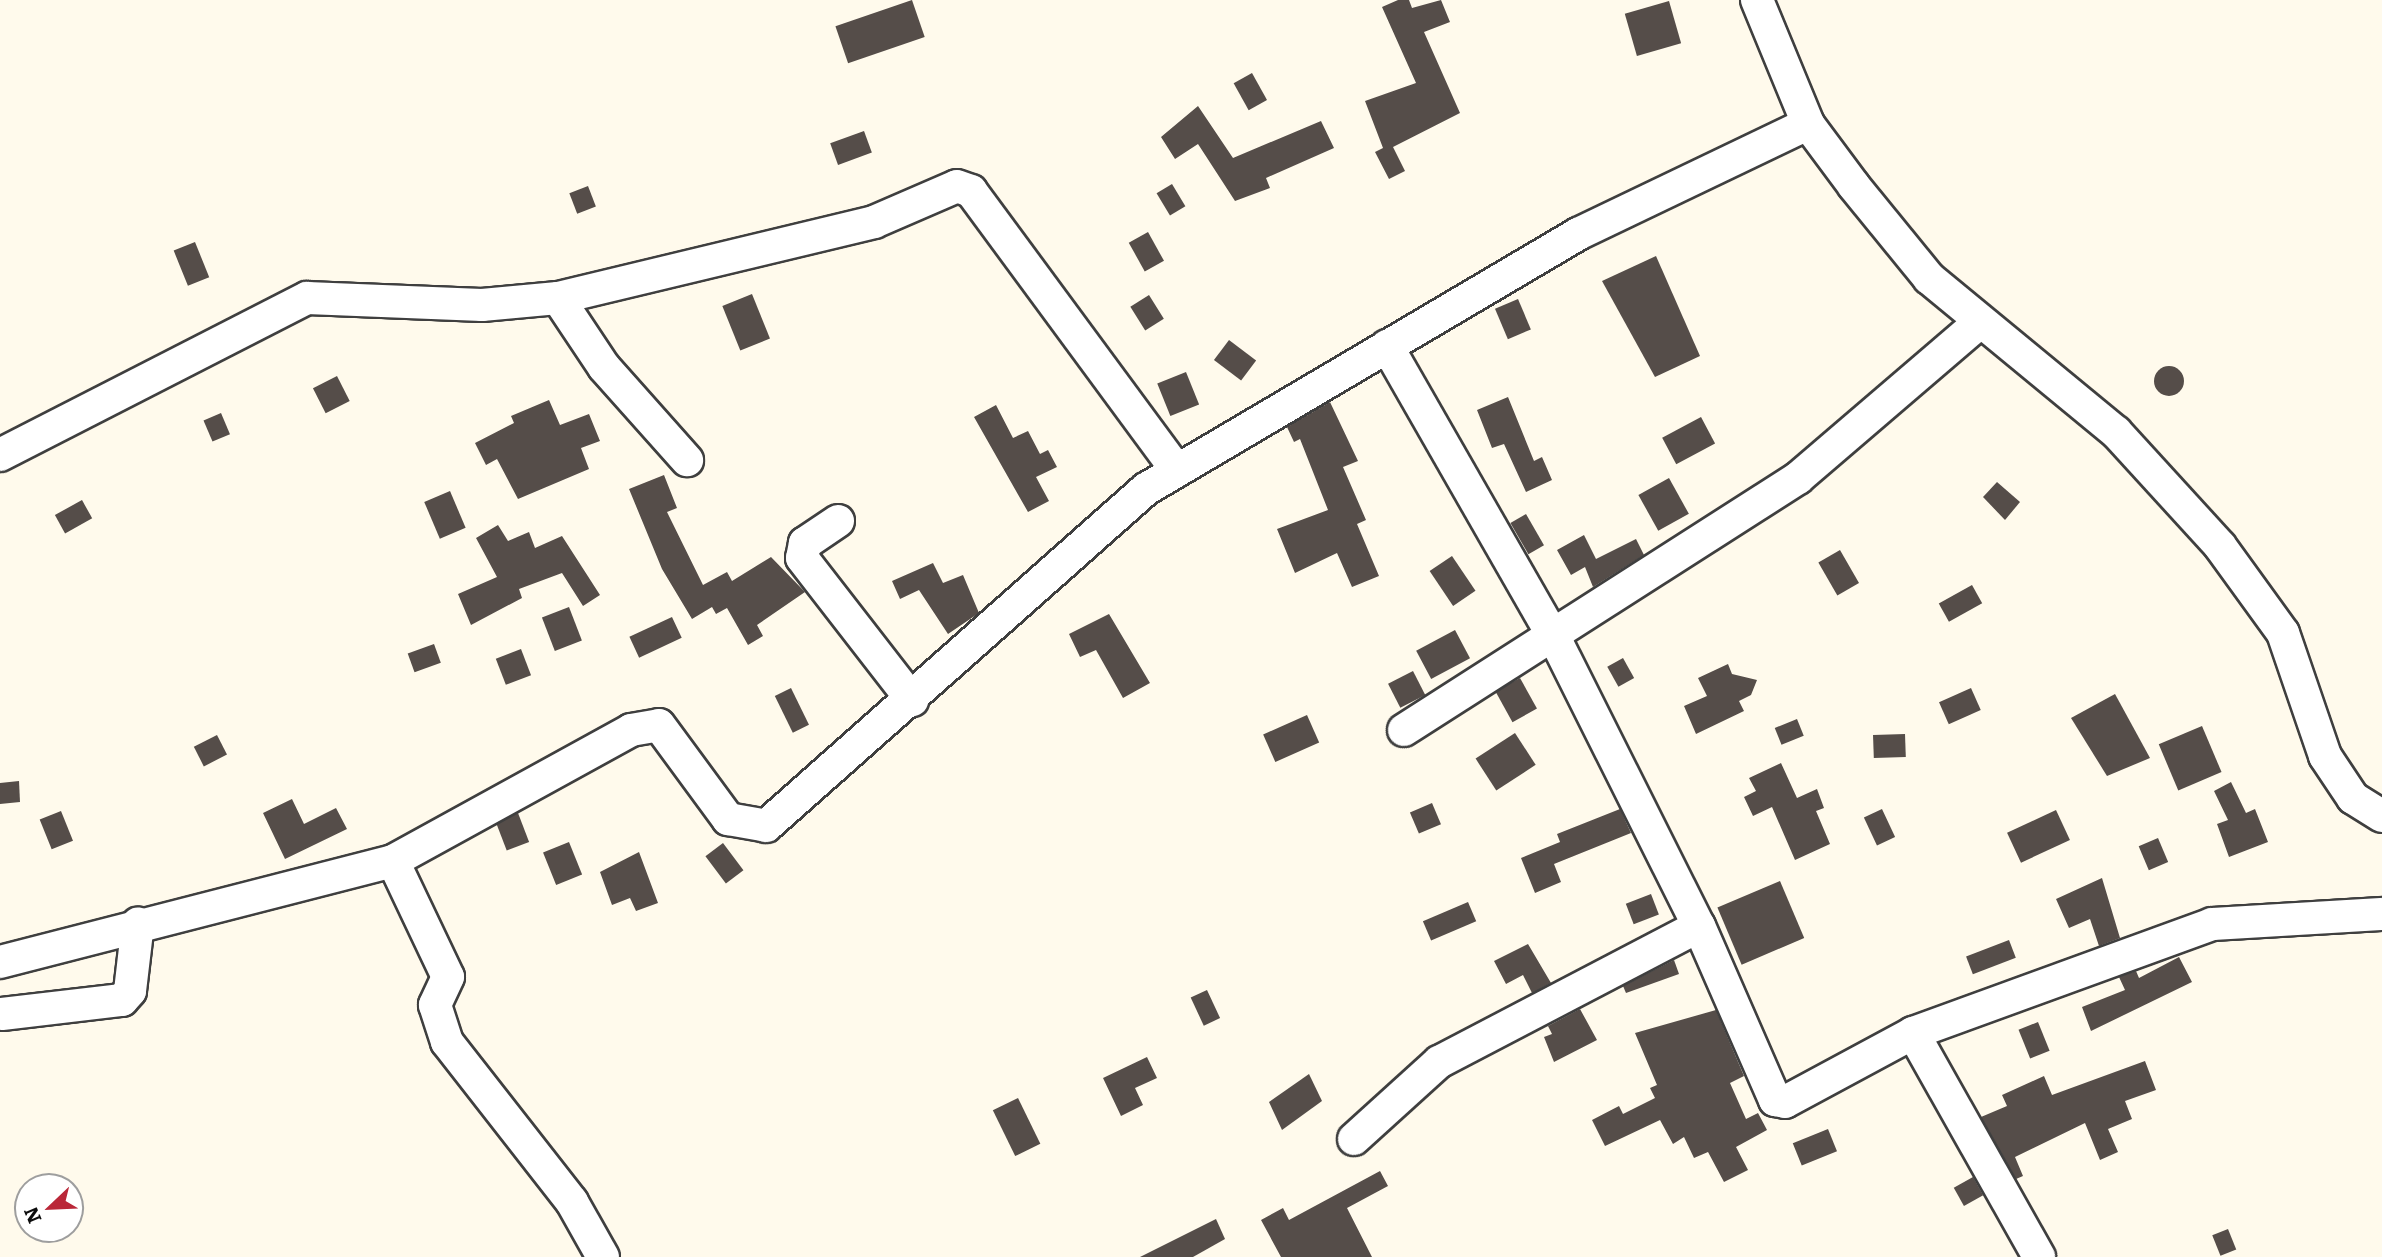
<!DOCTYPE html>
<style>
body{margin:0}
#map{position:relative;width:2382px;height:1257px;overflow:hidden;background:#fffaec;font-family:Literata,serif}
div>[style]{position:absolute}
.building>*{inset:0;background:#554d49;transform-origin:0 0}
.round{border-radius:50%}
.roads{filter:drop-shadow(2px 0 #3f3f3f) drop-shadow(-2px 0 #3f3f3f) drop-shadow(0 2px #3f3f3f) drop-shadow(0 -2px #3f3f3f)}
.minor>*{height:32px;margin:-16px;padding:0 16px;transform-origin:16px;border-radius:16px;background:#fff}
span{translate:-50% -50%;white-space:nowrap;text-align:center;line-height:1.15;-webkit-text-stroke:7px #fff;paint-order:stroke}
.north{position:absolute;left:14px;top:1173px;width:70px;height:70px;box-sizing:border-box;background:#fff;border:2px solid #9e9e9e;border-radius:50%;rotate:247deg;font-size:19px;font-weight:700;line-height:28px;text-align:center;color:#0c0c0c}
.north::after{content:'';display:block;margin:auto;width:24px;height:32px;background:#ba2738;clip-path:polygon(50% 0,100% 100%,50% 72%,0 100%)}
</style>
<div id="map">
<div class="building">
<div style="left:912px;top:0;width:39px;height:81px;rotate:71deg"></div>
<div style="clip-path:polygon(1398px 0,1409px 0,1412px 8px,1441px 0,1450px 22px,1424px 32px,1460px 113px,1393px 147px,1405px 171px,1389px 179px,1375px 152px,1383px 148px,1365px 101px,1416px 83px,1382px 7px)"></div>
<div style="left:1669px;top:1px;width:44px;height:46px;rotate:74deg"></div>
<div style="left:1252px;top:73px;width:31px;height:21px;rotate:61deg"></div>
<div style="clip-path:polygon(1198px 106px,1233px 158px,1321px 121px,1334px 148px,1266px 178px,1270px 188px,1235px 201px,1198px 144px,1175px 159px,1161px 137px)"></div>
<div style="left:864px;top:131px;width:23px;height:36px;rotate:70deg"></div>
<div style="left:1172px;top:184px;width:26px;height:18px;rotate:59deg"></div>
<div style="left:588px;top:186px;width:22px;height:20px;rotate:69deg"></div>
<div style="left:1148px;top:232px;width:33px;height:22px;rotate:61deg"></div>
<div style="left:195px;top:242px;width:38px;height:23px;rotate:68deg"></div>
<div style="clip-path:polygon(1656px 256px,1700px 356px,1655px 377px,1602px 281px)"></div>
<div style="left:752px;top:294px;width:48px;height:32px;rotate:68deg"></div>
<div style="left:1149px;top:295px;width:28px;height:22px;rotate:58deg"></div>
<div style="left:1518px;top:299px;width:33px;height:25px;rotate:67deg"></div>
<div style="left:1229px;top:340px;width:34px;height:25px;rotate:37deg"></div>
<div class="round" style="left:2154px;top:366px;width:30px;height:30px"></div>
<div style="left:1186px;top:372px;width:35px;height:31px;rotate:68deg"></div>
<div style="left:337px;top:376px;width:28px;height:27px;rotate:63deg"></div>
<div style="clip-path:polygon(1508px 397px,1534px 461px,1542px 457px,1552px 480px,1526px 492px,1504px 444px,1492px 448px,1477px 410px)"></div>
<div style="clip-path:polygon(549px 400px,560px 425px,589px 414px,600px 441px,581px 448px,589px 469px,518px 499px,497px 459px,486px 465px,475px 443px,514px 423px,511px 416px)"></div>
<div style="clip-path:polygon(1330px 402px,1358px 461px,1343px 467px,1366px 520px,1357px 524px,1379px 576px,1352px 587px,1337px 553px,1295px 573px,1277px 529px,1328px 510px,1300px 439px,1294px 442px,1287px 427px)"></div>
<div style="clip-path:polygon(996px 405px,1013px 438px,1028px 431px,1040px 454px,1048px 450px,1057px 467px,1036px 477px,1049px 501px,1028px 512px,974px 417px)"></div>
<div style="left:221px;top:413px;width:23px;height:19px;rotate:67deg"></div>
<div style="left:1701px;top:417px;width:30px;height:44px;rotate:62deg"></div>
<div style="clip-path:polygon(664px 475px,677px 508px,667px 512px,703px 585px,727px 572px,732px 581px,771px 557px,805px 592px,757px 625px,763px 636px,748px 645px,727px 608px,716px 614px,712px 607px,692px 619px,662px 569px,629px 489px)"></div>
<div style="left:1669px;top:478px;width:41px;height:35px;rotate:61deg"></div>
<div style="clip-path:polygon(1997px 482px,2020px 502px,2005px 520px,1983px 497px)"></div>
<div style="left:450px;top:491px;width:40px;height:28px;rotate:67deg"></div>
<div style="left:82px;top:500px;width:21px;height:31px;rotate:61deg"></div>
<div style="left:1526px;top:514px;width:36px;height:18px;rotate:60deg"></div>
<div style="clip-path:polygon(498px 525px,508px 541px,529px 532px,535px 548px,562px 536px,600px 595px,583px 606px,562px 573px,519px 589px,522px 598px,471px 625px,458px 594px,497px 577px,476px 538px)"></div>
<div style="clip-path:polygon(1584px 535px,1596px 559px,1636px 539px,1644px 555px,1593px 587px,1585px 567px,1571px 575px,1557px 550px)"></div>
<div style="left:1840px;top:550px;width:38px;height:25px;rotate:60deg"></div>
<div style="left:1452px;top:556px;width:42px;height:27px;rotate:56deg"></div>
<div style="clip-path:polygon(933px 563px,943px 583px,963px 575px,979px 613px,948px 634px,919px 590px,900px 599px,892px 581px)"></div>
<div style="left:1972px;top:585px;width:21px;height:38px;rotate:61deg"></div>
<div style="left:569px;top:607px;width:36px;height:29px;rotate:69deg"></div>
<div style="clip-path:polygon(1109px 614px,1150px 683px,1123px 698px,1096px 650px,1080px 657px,1069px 634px)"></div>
<div style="left:672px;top:617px;width:23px;height:47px;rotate:65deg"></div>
<div style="left:1455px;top:630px;width:32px;height:44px;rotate:62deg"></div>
<div style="left:434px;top:644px;width:20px;height:28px;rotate:70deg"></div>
<div style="left:521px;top:649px;width:28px;height:27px;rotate:69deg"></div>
<div style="left:1623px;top:658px;width:23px;height:18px;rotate:61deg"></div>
<div style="clip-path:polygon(1728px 664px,1732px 674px,1757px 680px,1751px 695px,1739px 701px,1744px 711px,1696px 734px,1684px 706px,1707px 696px,1698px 678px)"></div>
<div style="left:1413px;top:671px;width:27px;height:28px;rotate:63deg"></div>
<div style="left:1520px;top:678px;width:35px;height:28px;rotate:61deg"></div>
<div style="left:791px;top:688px;width:41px;height:18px;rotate:64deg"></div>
<div style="left:1971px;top:688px;width:24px;height:35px;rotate:66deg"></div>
<div style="clip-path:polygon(2115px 694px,2150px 758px,2107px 776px,2071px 718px)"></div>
<div style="left:1307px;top:715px;width:30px;height:48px;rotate:66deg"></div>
<div style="left:1797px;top:719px;width:18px;height:24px;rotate:68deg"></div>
<div style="left:2202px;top:726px;width:50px;height:47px;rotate:67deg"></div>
<div style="left:1515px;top:733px;width:38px;height:47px;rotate:57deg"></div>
<div style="left:1905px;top:734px;width:23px;height:32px;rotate:88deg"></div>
<div style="left:217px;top:735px;width:22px;height:26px;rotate:63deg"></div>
<div style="clip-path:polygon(1781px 763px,1797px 798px,1817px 789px,1824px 808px,1816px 811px,1830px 844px,1795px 860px,1772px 807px,1753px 816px,1744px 797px,1756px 791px,1749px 778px)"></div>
<div style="clip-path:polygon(19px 781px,20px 802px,0 804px,0 783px)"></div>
<div style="clip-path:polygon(2231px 782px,2246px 813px,2255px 809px,2268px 842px,2229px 857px,2217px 824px,2228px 820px,2214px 791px)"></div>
<div style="clip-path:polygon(292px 799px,304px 824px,336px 808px,347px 829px,285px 859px,263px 813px)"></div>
<div style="left:1432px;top:803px;width:23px;height:24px;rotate:67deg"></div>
<div style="clip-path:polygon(1620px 809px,1631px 833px,1554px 864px,1561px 882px,1535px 893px,1521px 858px,1560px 842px,1557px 834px)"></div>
<div style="left:1882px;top:809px;width:31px;height:20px;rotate:65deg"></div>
<div style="left:2056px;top:810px;width:33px;height:54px;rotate:65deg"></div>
<div style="left:61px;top:811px;width:32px;height:23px;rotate:68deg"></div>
<div style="left:518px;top:813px;width:31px;height:24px;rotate:69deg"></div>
<div style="left:2158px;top:838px;width:26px;height:21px;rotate:67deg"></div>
<div style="left:569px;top:842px;width:35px;height:28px;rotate:68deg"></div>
<div style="left:723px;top:843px;width:34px;height:22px;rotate:53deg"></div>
<div style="clip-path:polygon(639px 852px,658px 903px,636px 911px,630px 898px,612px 905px,600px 872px)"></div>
<div style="clip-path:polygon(2102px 878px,2120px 938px,2099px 946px,2090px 919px,2069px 928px,2056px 899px)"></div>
<div style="left:1780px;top:881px;width:62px;height:68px;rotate:67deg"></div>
<div style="left:1651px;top:894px;width:22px;height:27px;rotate:69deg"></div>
<div style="left:1468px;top:902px;width:21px;height:49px;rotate:67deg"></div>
<div style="left:2009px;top:940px;width:19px;height:46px;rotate:69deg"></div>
<div style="clip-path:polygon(1528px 944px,1551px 983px,1532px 993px,1523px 975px,1506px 984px,1494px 961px)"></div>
<div style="clip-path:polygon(2179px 957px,2192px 982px,2091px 1031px,2082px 1007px,2125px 990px,2119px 977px,2136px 971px,2139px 978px)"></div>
<div style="clip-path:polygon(1674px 960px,1679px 974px,1626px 993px,1623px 986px)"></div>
<div style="left:1207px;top:990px;width:31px;height:18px;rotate:65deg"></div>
<div style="clip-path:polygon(1580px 1009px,1597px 1040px,1554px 1062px,1544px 1037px,1552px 1034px,1548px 1026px)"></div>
<div style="clip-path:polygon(1716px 1010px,1744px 1076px,1730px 1083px,1746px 1119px,1758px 1113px,1767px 1130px,1736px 1147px,1748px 1170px,1724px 1182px,1708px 1152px,1694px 1158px,1684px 1137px,1673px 1144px,1660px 1120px,1605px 1146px,1592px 1120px,1619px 1106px,1623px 1114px,1655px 1098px,1650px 1088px,1657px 1085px,1635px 1033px)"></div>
<div style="left:2038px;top:1022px;width:31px;height:21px;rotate:68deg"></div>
<div style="clip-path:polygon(1147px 1057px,1157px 1078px,1135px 1088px,1143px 1105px,1121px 1116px,1103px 1078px)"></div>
<div style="clip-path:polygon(2145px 1061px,2156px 1090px,2125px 1101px,2132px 1119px,2108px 1129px,2118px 1152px,2100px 1160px,2085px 1123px,2015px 1157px,2023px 1176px,2016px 1179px,1981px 1117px,2007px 1106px,2002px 1095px,2044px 1076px,2052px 1095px)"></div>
<div style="clip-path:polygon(1309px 1074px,1322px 1101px,1282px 1130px,1269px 1102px)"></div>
<div style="left:1018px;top:1098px;width:51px;height:28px;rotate:64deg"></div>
<div style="left:1828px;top:1129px;width:24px;height:38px;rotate:68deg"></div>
<div style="clip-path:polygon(1380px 1171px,1388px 1186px,1347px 1208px,1372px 1257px,1281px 1257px,1261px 1220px,1283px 1208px,1289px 1220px)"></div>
<div style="left:1973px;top:1177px;width:21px;height:22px;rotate:61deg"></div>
<div style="clip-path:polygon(1216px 1219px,1225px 1239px,1193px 1257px,1140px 1257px)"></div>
<div style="left:2228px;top:1229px;width:22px;height:17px;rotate:68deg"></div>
</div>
<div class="roads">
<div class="minor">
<div style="left:1757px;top:0;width:134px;rotate:67.6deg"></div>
<div style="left:1808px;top:124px;width:77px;rotate:53.4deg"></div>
<div style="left:1854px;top:186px;width:119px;rotate:50.8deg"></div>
<div style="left:1929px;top:278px;width:242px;rotate:39.5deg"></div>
<div style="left:2116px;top:432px;width:154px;rotate:47.6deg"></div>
<div style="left:2220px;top:546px;width:107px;rotate:54.1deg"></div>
<div style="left:2283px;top:633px;width:130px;rotate:71.1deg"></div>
<div style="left:2325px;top:756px;width:50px;rotate:56.3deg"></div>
<div style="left:2353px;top:798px;width:34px;rotate:32deg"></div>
<div style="left:558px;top:298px;width:83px;rotate:56.3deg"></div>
<div style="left:604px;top:367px;width:125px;rotate:48.3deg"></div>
<div style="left:1387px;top:346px;width:344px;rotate:60.2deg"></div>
<div style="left:1558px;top:645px;width:314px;rotate:63.4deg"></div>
<div style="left:1699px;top:926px;width:190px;rotate:66.4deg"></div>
<div style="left:1775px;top:1100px;width:10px;rotate:11deg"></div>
<div style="left:1785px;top:1102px;width:145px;rotate:-28.3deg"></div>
<div style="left:1913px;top:1033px;width:318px;rotate:-20deg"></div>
<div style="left:2212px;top:924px;width:170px;rotate:-3.4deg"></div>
<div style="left:0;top:455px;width:345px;rotate:-27.1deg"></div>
<div style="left:307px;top:298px;width:175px;rotate:2.3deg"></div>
<div style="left:482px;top:305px;width:76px;rotate:-5.3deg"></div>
<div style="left:558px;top:298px;width:325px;rotate:-13.5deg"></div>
<div style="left:874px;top:222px;width:90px;rotate:-23.4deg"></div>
<div style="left:957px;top:186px;width:15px;rotate:20deg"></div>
<div style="left:971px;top:191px;width:347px;rotate:53.6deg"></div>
<div style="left:838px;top:521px;width:40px;rotate:146deg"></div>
<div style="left:805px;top:543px;width:15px;rotate:101deg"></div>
<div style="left:802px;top:558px;width:180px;rotate:52.2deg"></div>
<div style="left:1404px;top:730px;width:468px;rotate:-32.6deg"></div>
<div style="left:1798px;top:478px;width:238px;rotate:-40.6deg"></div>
<div style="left:393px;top:861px;width:128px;rotate:64.6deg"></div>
<div style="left:448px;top:977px;width:31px;rotate:115deg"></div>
<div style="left:435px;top:1005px;width:39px;rotate:72deg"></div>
<div style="left:447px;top:1042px;width:203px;rotate:52deg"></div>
<div style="left:572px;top:1202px;width:63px;rotate:60.6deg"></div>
<div style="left:0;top:962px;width:406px;rotate:-14.4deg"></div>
<div style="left:393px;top:861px;width:272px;rotate:-28.8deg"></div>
<div style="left:631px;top:730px;width:28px;rotate:-10deg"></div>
<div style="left:659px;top:725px;width:117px;rotate:53.7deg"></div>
<div style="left:728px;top:819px;width:39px;rotate:10deg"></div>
<div style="left:766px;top:826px;width:508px;rotate:-41.57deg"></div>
<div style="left:1146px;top:489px;width:502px;rotate:-30.55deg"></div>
<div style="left:1578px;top:234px;width:255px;rotate:-25.6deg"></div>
<div style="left:2px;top:1014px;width:121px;rotate:-6.7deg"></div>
<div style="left:122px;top:1000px;width:12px;rotate:-48deg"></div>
<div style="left:130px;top:991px;width:68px;rotate:-83.3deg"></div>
<div style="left:1913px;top:1033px;width:257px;rotate:60.6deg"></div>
<div style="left:1354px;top:1139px;width:115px;rotate:-42.2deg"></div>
<div style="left:1439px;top:1062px;width:293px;rotate:-27.6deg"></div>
</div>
</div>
<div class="north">N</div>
</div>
